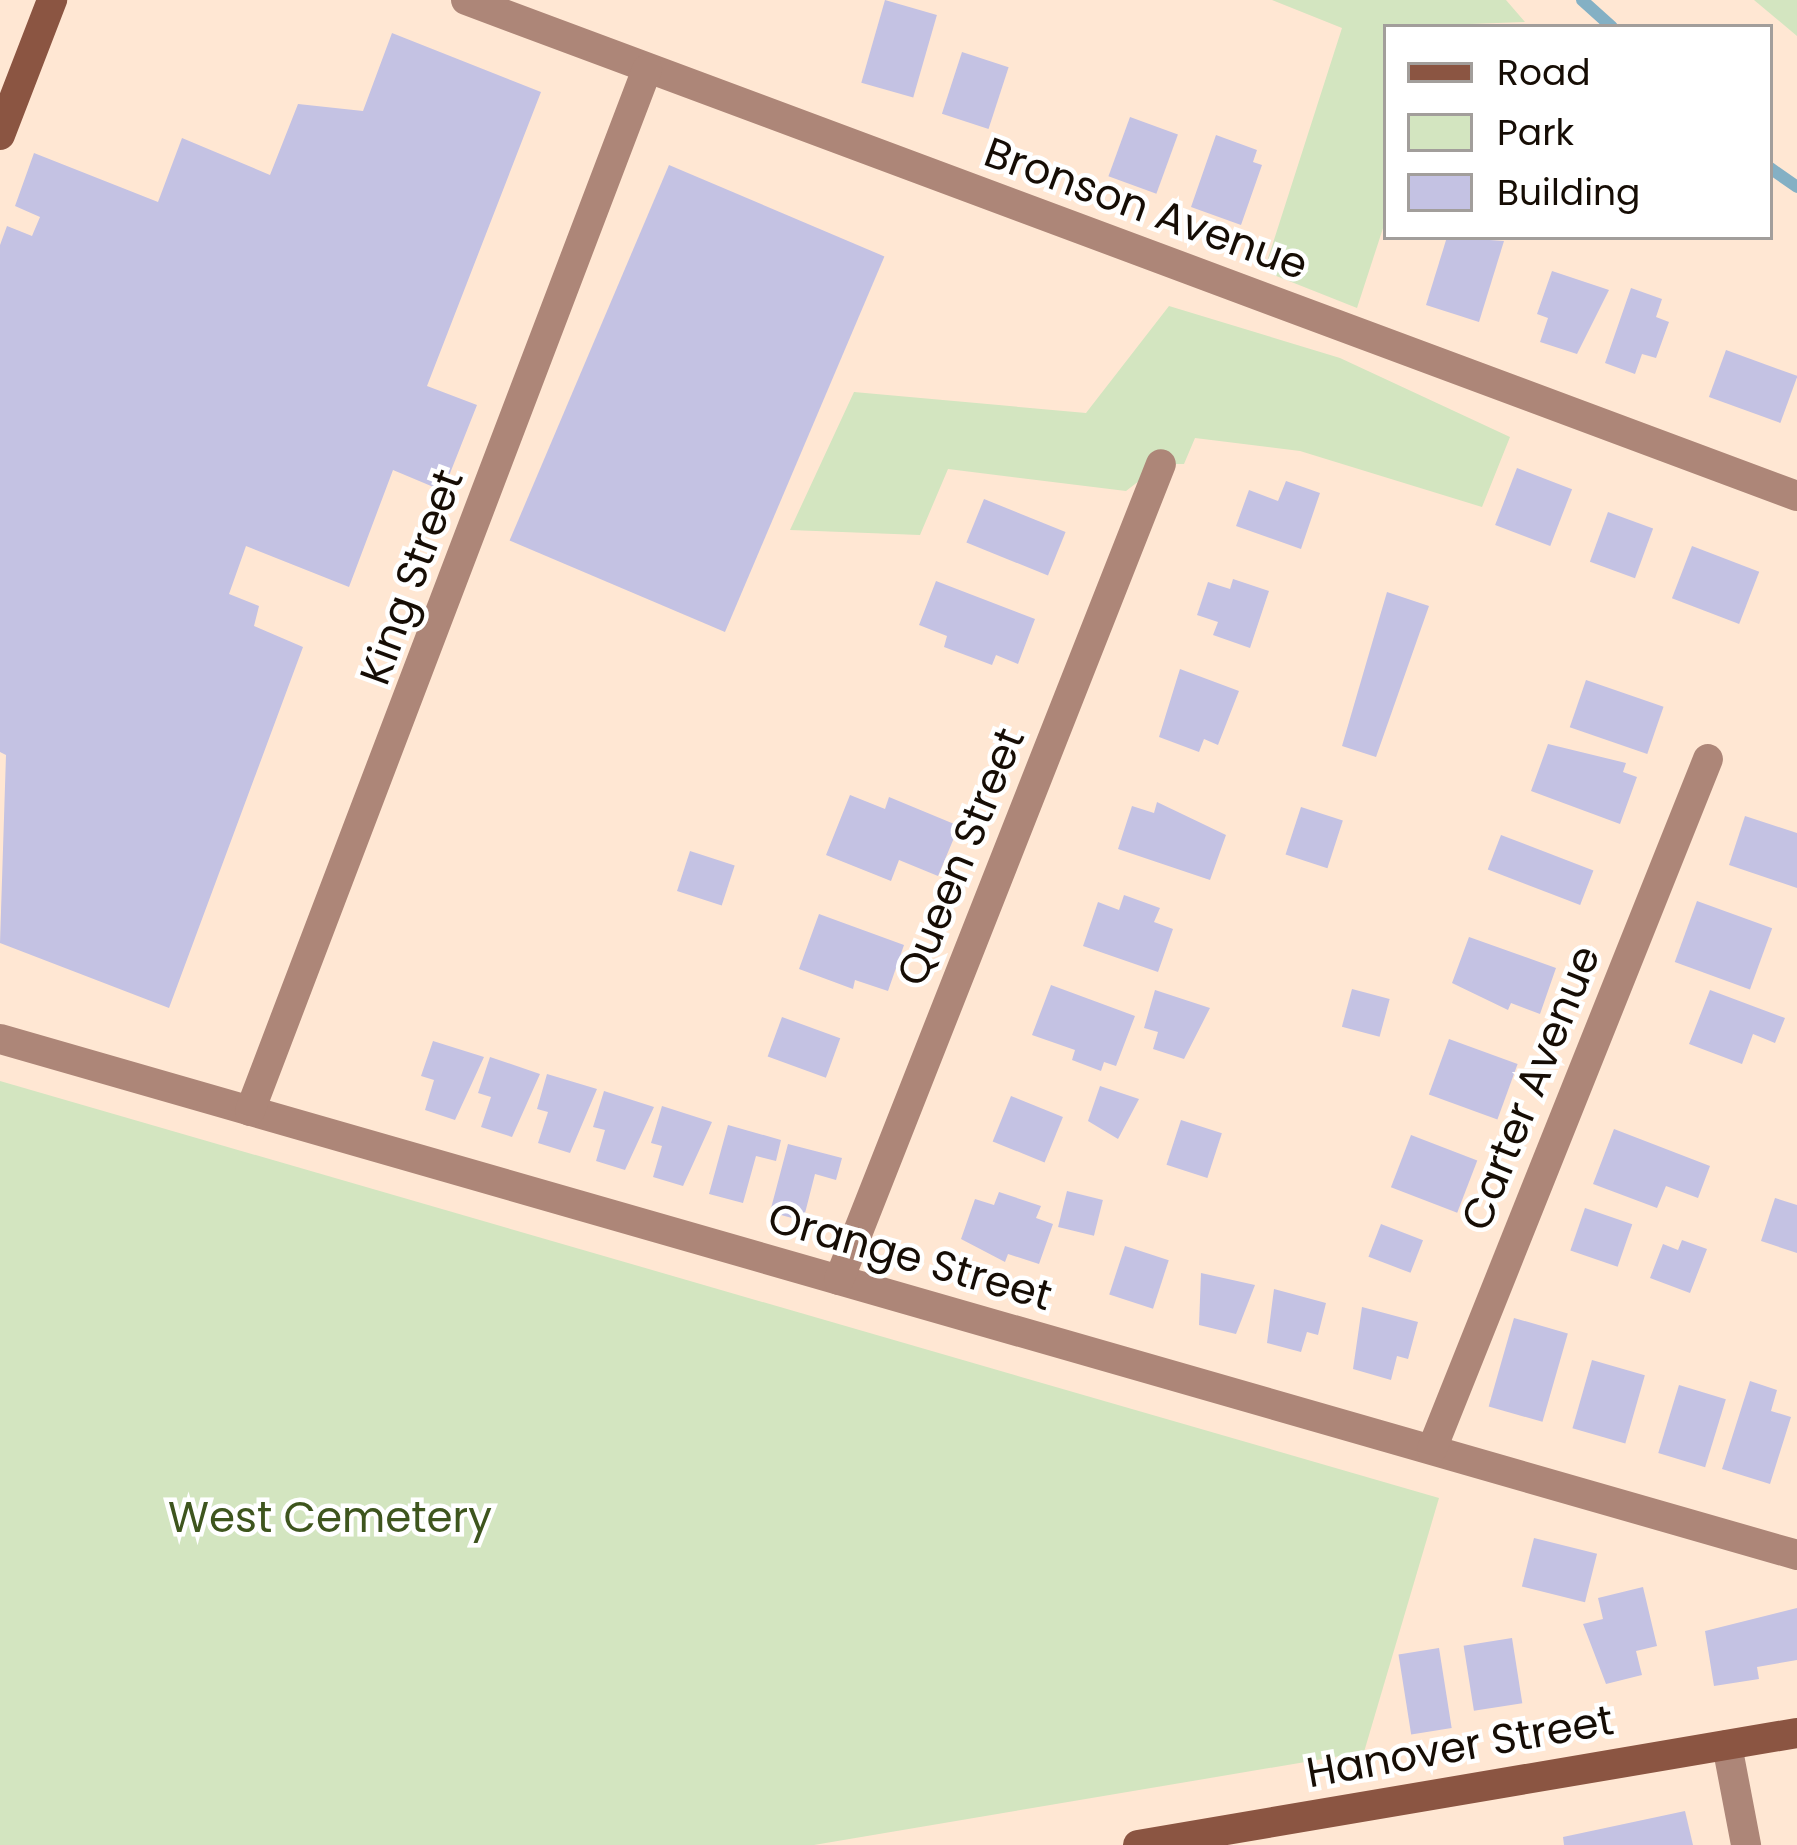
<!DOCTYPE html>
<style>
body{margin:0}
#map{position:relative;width:1797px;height:1845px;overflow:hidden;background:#ffe7d3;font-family:Poppins,sans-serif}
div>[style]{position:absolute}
.green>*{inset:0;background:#d3e5c0}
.stream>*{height:12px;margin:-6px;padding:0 6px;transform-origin:6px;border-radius:6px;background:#84b0c4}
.building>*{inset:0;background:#c4c2e3;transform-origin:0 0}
.street>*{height:30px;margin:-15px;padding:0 15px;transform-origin:15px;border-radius:15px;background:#ad8678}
.secondary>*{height:30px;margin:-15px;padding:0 15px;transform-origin:15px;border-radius:15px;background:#8b5542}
span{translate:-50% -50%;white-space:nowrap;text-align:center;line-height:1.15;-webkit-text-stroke:9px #fff;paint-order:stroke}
.street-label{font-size:42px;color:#160d05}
.park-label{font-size:42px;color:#3e551e}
.legend{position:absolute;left:1383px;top:24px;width:390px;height:216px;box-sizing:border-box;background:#fff;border:3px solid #a29e9b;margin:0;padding:15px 21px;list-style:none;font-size:36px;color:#160d05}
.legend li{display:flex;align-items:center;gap:24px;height:60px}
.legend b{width:60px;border:3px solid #a29e9b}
</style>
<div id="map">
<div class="green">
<div style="clip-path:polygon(1272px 0,1506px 0,1525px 22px,1386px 27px,1386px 219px,1357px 308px,1264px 271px,1342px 28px)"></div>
<div style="clip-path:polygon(1754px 0,1797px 0,1797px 36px)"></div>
<div style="clip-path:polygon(1169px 306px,1340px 358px,1510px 437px,1482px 507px,1300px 451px,1195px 438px,1184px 464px,1161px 464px,1126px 491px,948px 469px,920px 535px,790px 530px,854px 392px,1086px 413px)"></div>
<div style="clip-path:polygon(0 1081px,1439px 1498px,1364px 1752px,814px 1845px,0 1845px)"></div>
</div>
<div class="stream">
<div style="left:1582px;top:0;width:40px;rotate:42deg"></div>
<div style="left:1770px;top:168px;width:33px;rotate:35deg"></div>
</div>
<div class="building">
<div style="left:885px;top:0;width:54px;height:86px;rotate:16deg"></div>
<div style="clip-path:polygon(392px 33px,541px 92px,427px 386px,477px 405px,443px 491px,393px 470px,349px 587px,246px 546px,229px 594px,259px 606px,254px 626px,303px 647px,169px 1008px,0 943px,6px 755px,0 752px,0 245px,7px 226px,32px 236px,40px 217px,15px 206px,34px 153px,158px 202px,182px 138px,270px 175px,298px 104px,363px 111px)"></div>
<div style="left:962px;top:52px;width:49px;height:65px;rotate:18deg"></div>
<div style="left:1130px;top:117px;width:51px;height:63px;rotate:20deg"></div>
<div style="clip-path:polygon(1216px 135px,1257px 150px,1253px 162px,1262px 165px,1241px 225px,1191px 207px)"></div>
<div style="left:669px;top:165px;width:234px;height:408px;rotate:23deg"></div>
<div style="clip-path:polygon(1447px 237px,1504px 241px,1479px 322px,1426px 305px)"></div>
<div style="clip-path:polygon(1552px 271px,1609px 290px,1577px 354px,1540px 342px,1548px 318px,1537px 314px)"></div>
<div style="clip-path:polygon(1631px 288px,1662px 299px,1656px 317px,1669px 322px,1656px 358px,1642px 354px,1635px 374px,1605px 363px)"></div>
<div style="left:1726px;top:350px;width:76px;height:50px;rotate:20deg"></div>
<div style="left:1517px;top:468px;width:59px;height:61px;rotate:21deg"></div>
<div style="clip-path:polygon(1286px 481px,1320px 493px,1301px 549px,1236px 526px,1249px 490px,1278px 501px)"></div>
<div style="left:984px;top:499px;width:88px;height:47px;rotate:22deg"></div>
<div style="left:1608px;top:512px;width:48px;height:53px;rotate:20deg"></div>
<div style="left:1692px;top:546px;width:72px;height:56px;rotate:21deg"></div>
<div style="clip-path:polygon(1233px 579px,1269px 591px,1250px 648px,1213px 635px,1218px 622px,1197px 615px,1208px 582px,1230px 589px)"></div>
<div style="clip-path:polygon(936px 581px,1035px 619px,1018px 664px,996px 655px,992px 665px,944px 647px,947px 636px,919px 625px)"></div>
<div style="clip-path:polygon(1387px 592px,1429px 606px,1376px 757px,1342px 746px)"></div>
<div style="clip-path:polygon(1180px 669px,1239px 691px,1218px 745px,1204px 739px,1199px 752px,1159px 737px)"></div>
<div style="left:1586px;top:680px;width:82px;height:50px;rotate:19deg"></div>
<div style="clip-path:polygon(1548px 744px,1626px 763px,1623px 772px,1637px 777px,1620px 824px,1531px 791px)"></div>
<div style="clip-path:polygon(850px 795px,885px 809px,889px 797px,959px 826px,938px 876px,899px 860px,891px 881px,826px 855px)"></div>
<div style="clip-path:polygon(1157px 802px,1226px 835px,1210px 880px,1118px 849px,1132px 806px,1154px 813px)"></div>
<div style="left:1301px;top:807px;width:44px;height:50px;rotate:18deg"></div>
<div style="clip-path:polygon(1745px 816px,1797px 833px,1797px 888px,1729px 865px)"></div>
<div style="left:1501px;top:835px;width:99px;height:37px;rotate:21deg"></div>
<div style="left:690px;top:851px;width:47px;height:42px;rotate:18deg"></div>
<div style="clip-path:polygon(1124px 895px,1160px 908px,1154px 922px,1173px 929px,1158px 972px,1083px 946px,1098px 902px,1119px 910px)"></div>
<div style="left:1697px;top:901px;width:80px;height:65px;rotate:20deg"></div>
<div style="clip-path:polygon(819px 914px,904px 945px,888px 991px,855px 980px,853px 989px,799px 969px)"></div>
<div style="clip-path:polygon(1469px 937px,1556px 968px,1540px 1014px,1511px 1003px,1508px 1010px,1452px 983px)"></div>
<div style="clip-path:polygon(1051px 985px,1135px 1016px,1116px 1066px,1104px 1062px,1101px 1071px,1072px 1060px,1075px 1050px,1032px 1035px)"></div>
<div style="left:1352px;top:989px;width:39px;height:39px;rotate:15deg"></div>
<div style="clip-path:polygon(1155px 990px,1210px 1008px,1184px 1059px,1153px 1049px,1158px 1032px,1144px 1028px)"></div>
<div style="clip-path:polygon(1710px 990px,1785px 1018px,1775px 1043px,1753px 1034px,1742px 1064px,1689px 1044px)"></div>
<div style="left:782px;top:1017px;width:62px;height:42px;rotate:20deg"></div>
<div style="left:1449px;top:1039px;width:73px;height:59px;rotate:20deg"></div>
<div style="clip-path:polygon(433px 1041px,484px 1057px,455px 1120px,425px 1110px,434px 1080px,421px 1076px)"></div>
<div style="clip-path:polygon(490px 1057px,540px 1074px,512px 1137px,481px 1127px,491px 1097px,478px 1093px)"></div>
<div style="clip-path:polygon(547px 1074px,597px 1089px,570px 1153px,538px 1143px,548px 1112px,537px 1109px)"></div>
<div style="clip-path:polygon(1100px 1086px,1139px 1099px,1118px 1139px,1088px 1121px)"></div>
<div style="clip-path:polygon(604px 1091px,654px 1107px,625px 1170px,596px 1161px,605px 1130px,593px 1127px)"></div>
<div style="left:1011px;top:1096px;width:56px;height:49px;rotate:22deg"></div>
<div style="clip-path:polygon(662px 1106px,712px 1122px,683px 1186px,653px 1177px,662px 1146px,651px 1143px)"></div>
<div style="left:1181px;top:1120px;width:43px;height:47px;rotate:18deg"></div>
<div style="clip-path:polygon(728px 1125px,781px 1140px,776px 1161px,756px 1156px,743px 1203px,709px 1194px)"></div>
<div style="clip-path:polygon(1614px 1129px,1710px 1166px,1698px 1198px,1666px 1186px,1657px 1208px,1593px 1184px)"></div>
<div style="left:1411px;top:1135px;width:71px;height:56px;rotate:21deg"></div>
<div style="clip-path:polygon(788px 1144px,842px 1158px,836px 1180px,815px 1174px,803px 1221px,770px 1212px)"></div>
<div style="left:1067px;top:1191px;width:37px;height:37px;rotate:14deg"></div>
<div style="clip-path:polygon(999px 1192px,1041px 1206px,1036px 1218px,1053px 1224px,1039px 1264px,1008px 1254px,1005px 1262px,961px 1239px,975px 1199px,994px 1205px)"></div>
<div style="clip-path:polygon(1775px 1198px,1797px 1205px,1797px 1253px,1761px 1241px)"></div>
<div style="left:1585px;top:1208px;width:50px;height:45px;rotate:19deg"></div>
<div style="left:1381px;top:1224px;width:45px;height:35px;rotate:21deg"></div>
<div style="clip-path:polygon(1682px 1240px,1707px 1249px,1690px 1293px,1650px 1278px,1663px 1244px,1678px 1250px)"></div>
<div style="left:1125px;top:1246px;width:46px;height:51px;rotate:18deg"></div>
<div style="clip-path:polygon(1201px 1273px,1255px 1285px,1236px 1334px,1199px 1325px)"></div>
<div style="clip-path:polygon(1274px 1289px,1326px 1303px,1318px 1335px,1307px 1332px,1301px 1352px,1267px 1343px)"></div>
<div style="clip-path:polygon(1362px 1307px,1418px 1322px,1408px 1359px,1397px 1356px,1391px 1380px,1353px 1369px)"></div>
<div style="left:1514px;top:1318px;width:56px;height:92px;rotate:16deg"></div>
<div style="left:1592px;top:1360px;width:55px;height:71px;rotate:16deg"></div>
<div style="clip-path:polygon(1750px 1381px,1777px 1390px,1771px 1411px,1791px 1417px,1770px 1484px,1722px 1469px)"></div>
<div style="left:1679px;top:1385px;width:49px;height:71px;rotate:17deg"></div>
<div style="left:1534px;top:1538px;width:65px;height:50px;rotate:14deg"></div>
<div style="clip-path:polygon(1643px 1587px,1657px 1646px,1636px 1651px,1642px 1675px,1606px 1684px,1583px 1624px,1603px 1619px,1598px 1598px)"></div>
<div style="clip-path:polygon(1797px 1608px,1797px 1660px,1757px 1667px,1759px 1679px,1714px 1686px,1705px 1631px)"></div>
<div style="left:1512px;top:1638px;width:66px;height:49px;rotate:81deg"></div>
<div style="left:1439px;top:1648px;width:81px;height:41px;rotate:81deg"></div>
<div style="clip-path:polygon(1685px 1811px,1693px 1845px,1564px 1845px,1563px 1837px)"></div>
</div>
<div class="street">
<div style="left:466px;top:0;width:1420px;rotate:20.44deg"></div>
<div style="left:0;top:1039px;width:1870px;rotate:16.02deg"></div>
<div style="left:250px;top:1111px;width:1115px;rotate:-69.14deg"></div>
<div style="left:839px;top:1280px;width:877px;rotate:-68.47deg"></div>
<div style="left:1432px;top:1449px;width:743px;rotate:-68.2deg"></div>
<div style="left:1727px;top:1745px;width:102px;rotate:79.2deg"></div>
</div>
<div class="secondary">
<div style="left:0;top:135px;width:145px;rotate:-68.9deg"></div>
<div style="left:1138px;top:1845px;width:668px;rotate:-9.65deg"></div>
</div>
<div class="street-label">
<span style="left:1146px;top:209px;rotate:20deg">Bronson Avenue</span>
<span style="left:412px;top:577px;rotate:-70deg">King Street</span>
<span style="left:961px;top:857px;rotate:-68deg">Queen Street</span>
<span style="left:1531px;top:1088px;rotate:-68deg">Carter Avenue</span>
<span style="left:910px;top:1257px;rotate:16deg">Orange Street</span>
<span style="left:1460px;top:1747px;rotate:-10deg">Hanover Street</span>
</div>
<div class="park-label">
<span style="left:330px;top:1518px">West Cemetery</span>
</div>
<ul class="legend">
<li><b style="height:15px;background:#8b5542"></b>Road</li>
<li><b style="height:33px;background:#d3e5c0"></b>Park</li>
<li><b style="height:33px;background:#c4c2e3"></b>Building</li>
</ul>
</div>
